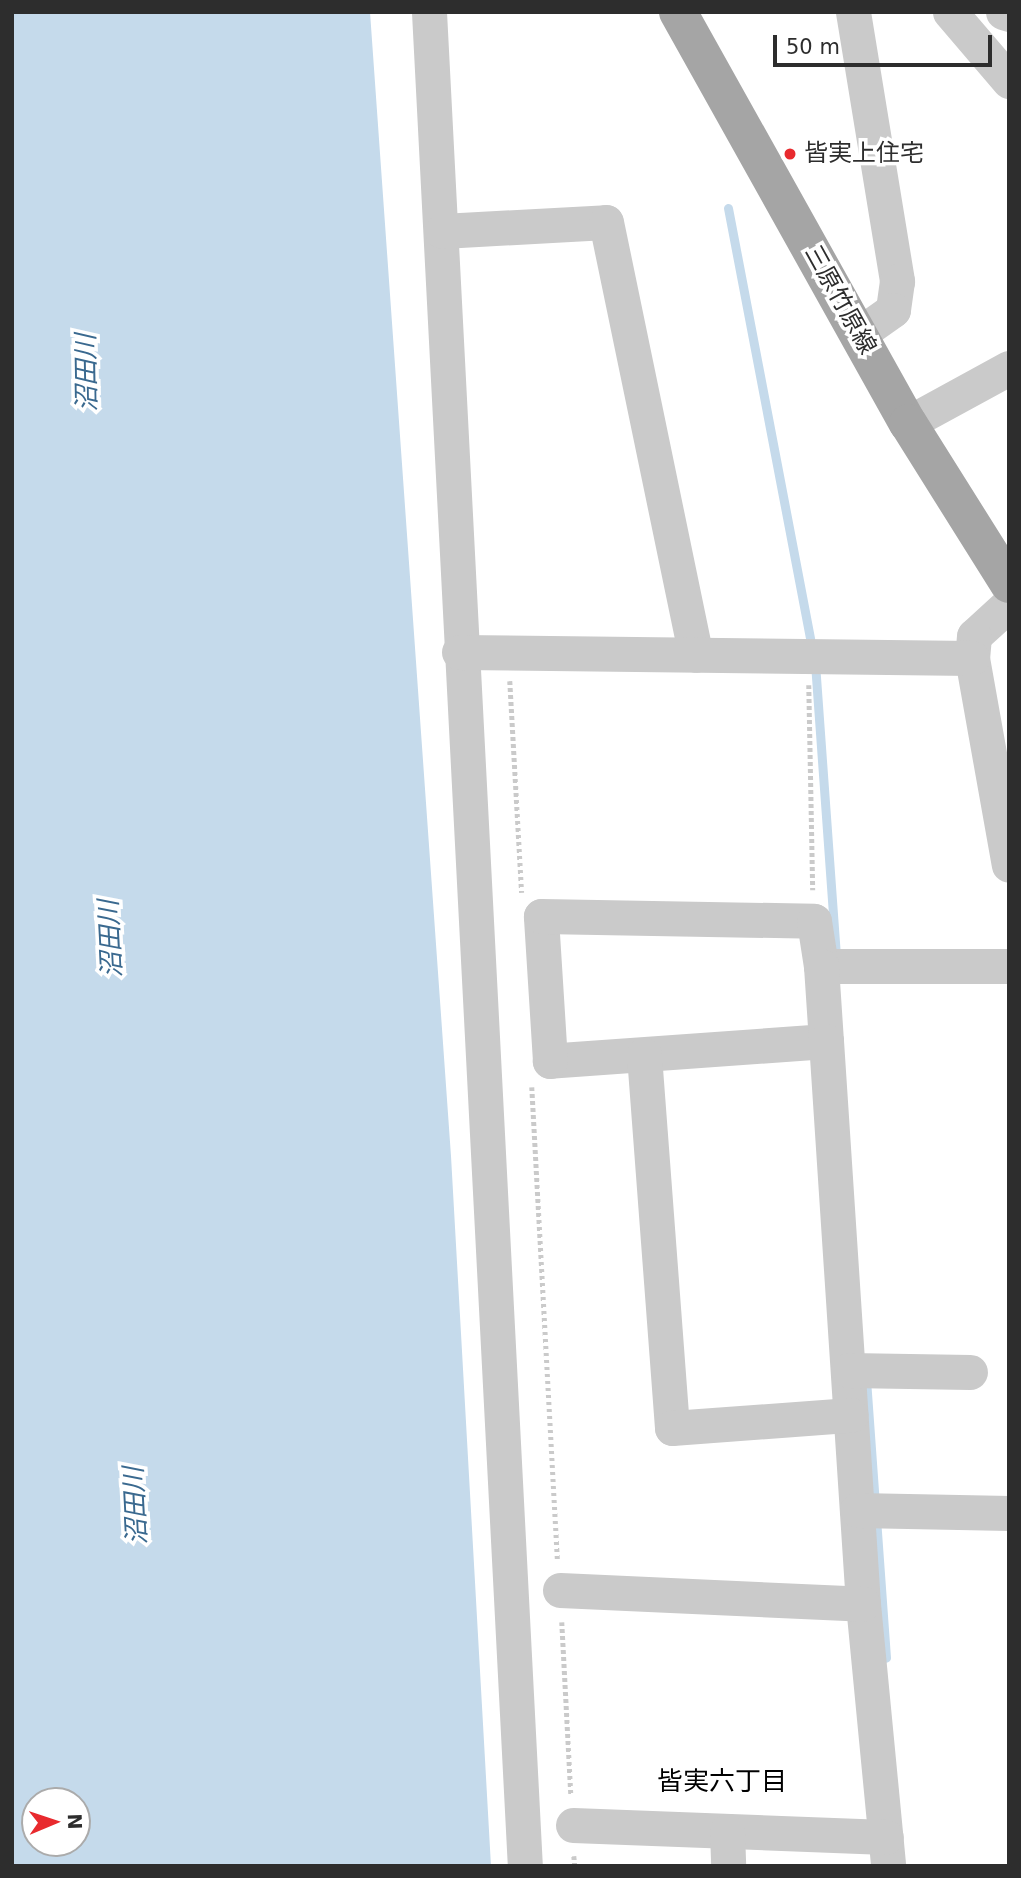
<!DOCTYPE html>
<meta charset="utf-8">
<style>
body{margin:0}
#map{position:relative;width:1021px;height:1878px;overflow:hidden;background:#fff;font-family:"DejaVu Sans","Noto Sans JP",sans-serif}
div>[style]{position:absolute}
.water>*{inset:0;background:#c5daeb}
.stream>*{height:9px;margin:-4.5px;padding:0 4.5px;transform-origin:4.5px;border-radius:4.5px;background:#c5daeb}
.path>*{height:4.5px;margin-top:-2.25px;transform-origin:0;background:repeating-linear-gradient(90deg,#cacaca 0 3.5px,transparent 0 7px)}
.minor>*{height:35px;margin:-17.5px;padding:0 17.5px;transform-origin:17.5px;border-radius:17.5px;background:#cacaca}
.major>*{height:38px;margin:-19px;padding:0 19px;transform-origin:19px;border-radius:19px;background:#a5a5a5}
.dots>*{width:19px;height:19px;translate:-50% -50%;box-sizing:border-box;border:4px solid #fff;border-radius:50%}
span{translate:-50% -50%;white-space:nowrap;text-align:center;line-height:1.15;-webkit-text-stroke:7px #fff;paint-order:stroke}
.poi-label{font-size:24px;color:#2d2d2d}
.left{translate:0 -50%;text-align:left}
.street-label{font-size:24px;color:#2d2d2d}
.water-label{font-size:26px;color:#3a698f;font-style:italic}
.neighbourhood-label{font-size:26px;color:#000}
.frame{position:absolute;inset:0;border:14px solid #2d2d2d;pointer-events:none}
.north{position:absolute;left:21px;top:1787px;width:70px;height:70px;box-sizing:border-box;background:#fff;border:2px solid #ababab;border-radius:50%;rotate:88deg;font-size:19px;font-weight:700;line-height:28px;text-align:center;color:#2d2d2d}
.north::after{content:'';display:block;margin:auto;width:24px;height:32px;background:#e82a2e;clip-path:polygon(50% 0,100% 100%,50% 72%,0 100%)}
.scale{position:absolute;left:773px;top:35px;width:219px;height:32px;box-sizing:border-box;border:4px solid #2d2d2d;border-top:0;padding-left:9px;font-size:21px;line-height:24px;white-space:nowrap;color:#2d2d2d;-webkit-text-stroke:5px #fff;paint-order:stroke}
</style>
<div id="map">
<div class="water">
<div style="clip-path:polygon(evenodd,12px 12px,370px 12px,451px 1156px,491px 1866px,12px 1866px,12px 12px,35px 1801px,77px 1801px,77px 1843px,35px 1843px,35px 1801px)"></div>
</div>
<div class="stream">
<div style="left:728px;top:208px;width:449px;rotate:79.2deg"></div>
<div style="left:815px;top:663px;width:294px;rotate:85.9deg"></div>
<div style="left:866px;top:1379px;width:125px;rotate:85.9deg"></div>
<div style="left:876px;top:1518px;width:140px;rotate:85.9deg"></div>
</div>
<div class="path">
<div style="left:510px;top:681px;width:212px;rotate:86.8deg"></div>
<div style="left:809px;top:685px;width:205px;rotate:88.9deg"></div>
<div style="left:532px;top:1087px;width:474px;rotate:86.9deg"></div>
<div style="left:562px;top:1622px;width:173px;rotate:87deg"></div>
<div style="left:574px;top:1856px;width:10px;rotate:84deg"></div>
</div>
<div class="minor">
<div style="left:429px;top:12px;width:1856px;rotate:87.04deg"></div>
<div style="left:853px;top:12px;width:273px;rotate:80.7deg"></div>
<div style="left:897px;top:281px;width:29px;rotate:98deg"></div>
<div style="left:893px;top:310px;width:42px;rotate:144.8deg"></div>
<div style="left:950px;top:12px;width:91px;rotate:49.5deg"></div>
<div style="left:1003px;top:12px;width:6px;rotate:18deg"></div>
<div style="left:442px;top:231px;width:164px;rotate:-3.1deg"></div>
<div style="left:606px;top:222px;width:442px;rotate:78.3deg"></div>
<div style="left:908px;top:423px;width:115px;rotate:-28.6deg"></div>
<div style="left:1009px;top:604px;width:47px;rotate:137.6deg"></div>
<div style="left:974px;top:636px;width:22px;rotate:95deg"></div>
<div style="left:972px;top:658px;width:210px;rotate:79.9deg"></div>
<div style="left:459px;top:652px;width:513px;rotate:0.67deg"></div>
<div style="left:821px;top:966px;width:188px"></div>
<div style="left:826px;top:1041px;width:277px;rotate:175.9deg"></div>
<div style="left:550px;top:1061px;width:145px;rotate:-93.6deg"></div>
<div style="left:541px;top:916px;width:273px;rotate:1deg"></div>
<div style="left:814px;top:921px;width:46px;rotate:81.2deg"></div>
<div style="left:821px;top:966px;width:75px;rotate:86.2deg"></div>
<div style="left:826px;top:1041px;width:564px;rotate:86.24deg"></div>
<div style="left:863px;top:1604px;width:263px;rotate:84.5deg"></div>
<div style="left:644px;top:1055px;width:374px;rotate:85.7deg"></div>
<div style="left:672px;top:1428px;width:179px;rotate:-4.2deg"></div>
<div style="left:848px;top:1370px;width:122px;rotate:0.9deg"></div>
<div style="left:857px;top:1510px;width:152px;rotate:1.1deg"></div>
<div style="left:560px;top:1590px;width:303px;rotate:2.6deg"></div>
<div style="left:573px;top:1825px;width:313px;rotate:2.2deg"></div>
<div style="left:727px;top:1831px;width:35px;rotate:88deg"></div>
</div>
<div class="major">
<div style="left:678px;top:12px;width:471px;rotate:60.8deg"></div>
<div style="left:908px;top:423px;width:190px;rotate:57.9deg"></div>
</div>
<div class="dots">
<div style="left:790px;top:154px;background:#e82a2e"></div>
</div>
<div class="poi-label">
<span class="left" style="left:804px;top:154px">皆実上住宅</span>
</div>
<div class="street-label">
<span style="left:840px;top:300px;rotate:61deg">三原竹原線</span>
</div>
<div class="water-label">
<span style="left:87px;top:373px;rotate:-91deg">沼田川</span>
<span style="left:111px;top:939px;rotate:-93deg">沼田川</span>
<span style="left:136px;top:1506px;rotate:-93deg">沼田川</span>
</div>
<div class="neighbourhood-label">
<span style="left:722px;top:1782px">皆実六丁目</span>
</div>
<div class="frame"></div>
<div class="north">N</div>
<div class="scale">50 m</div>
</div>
